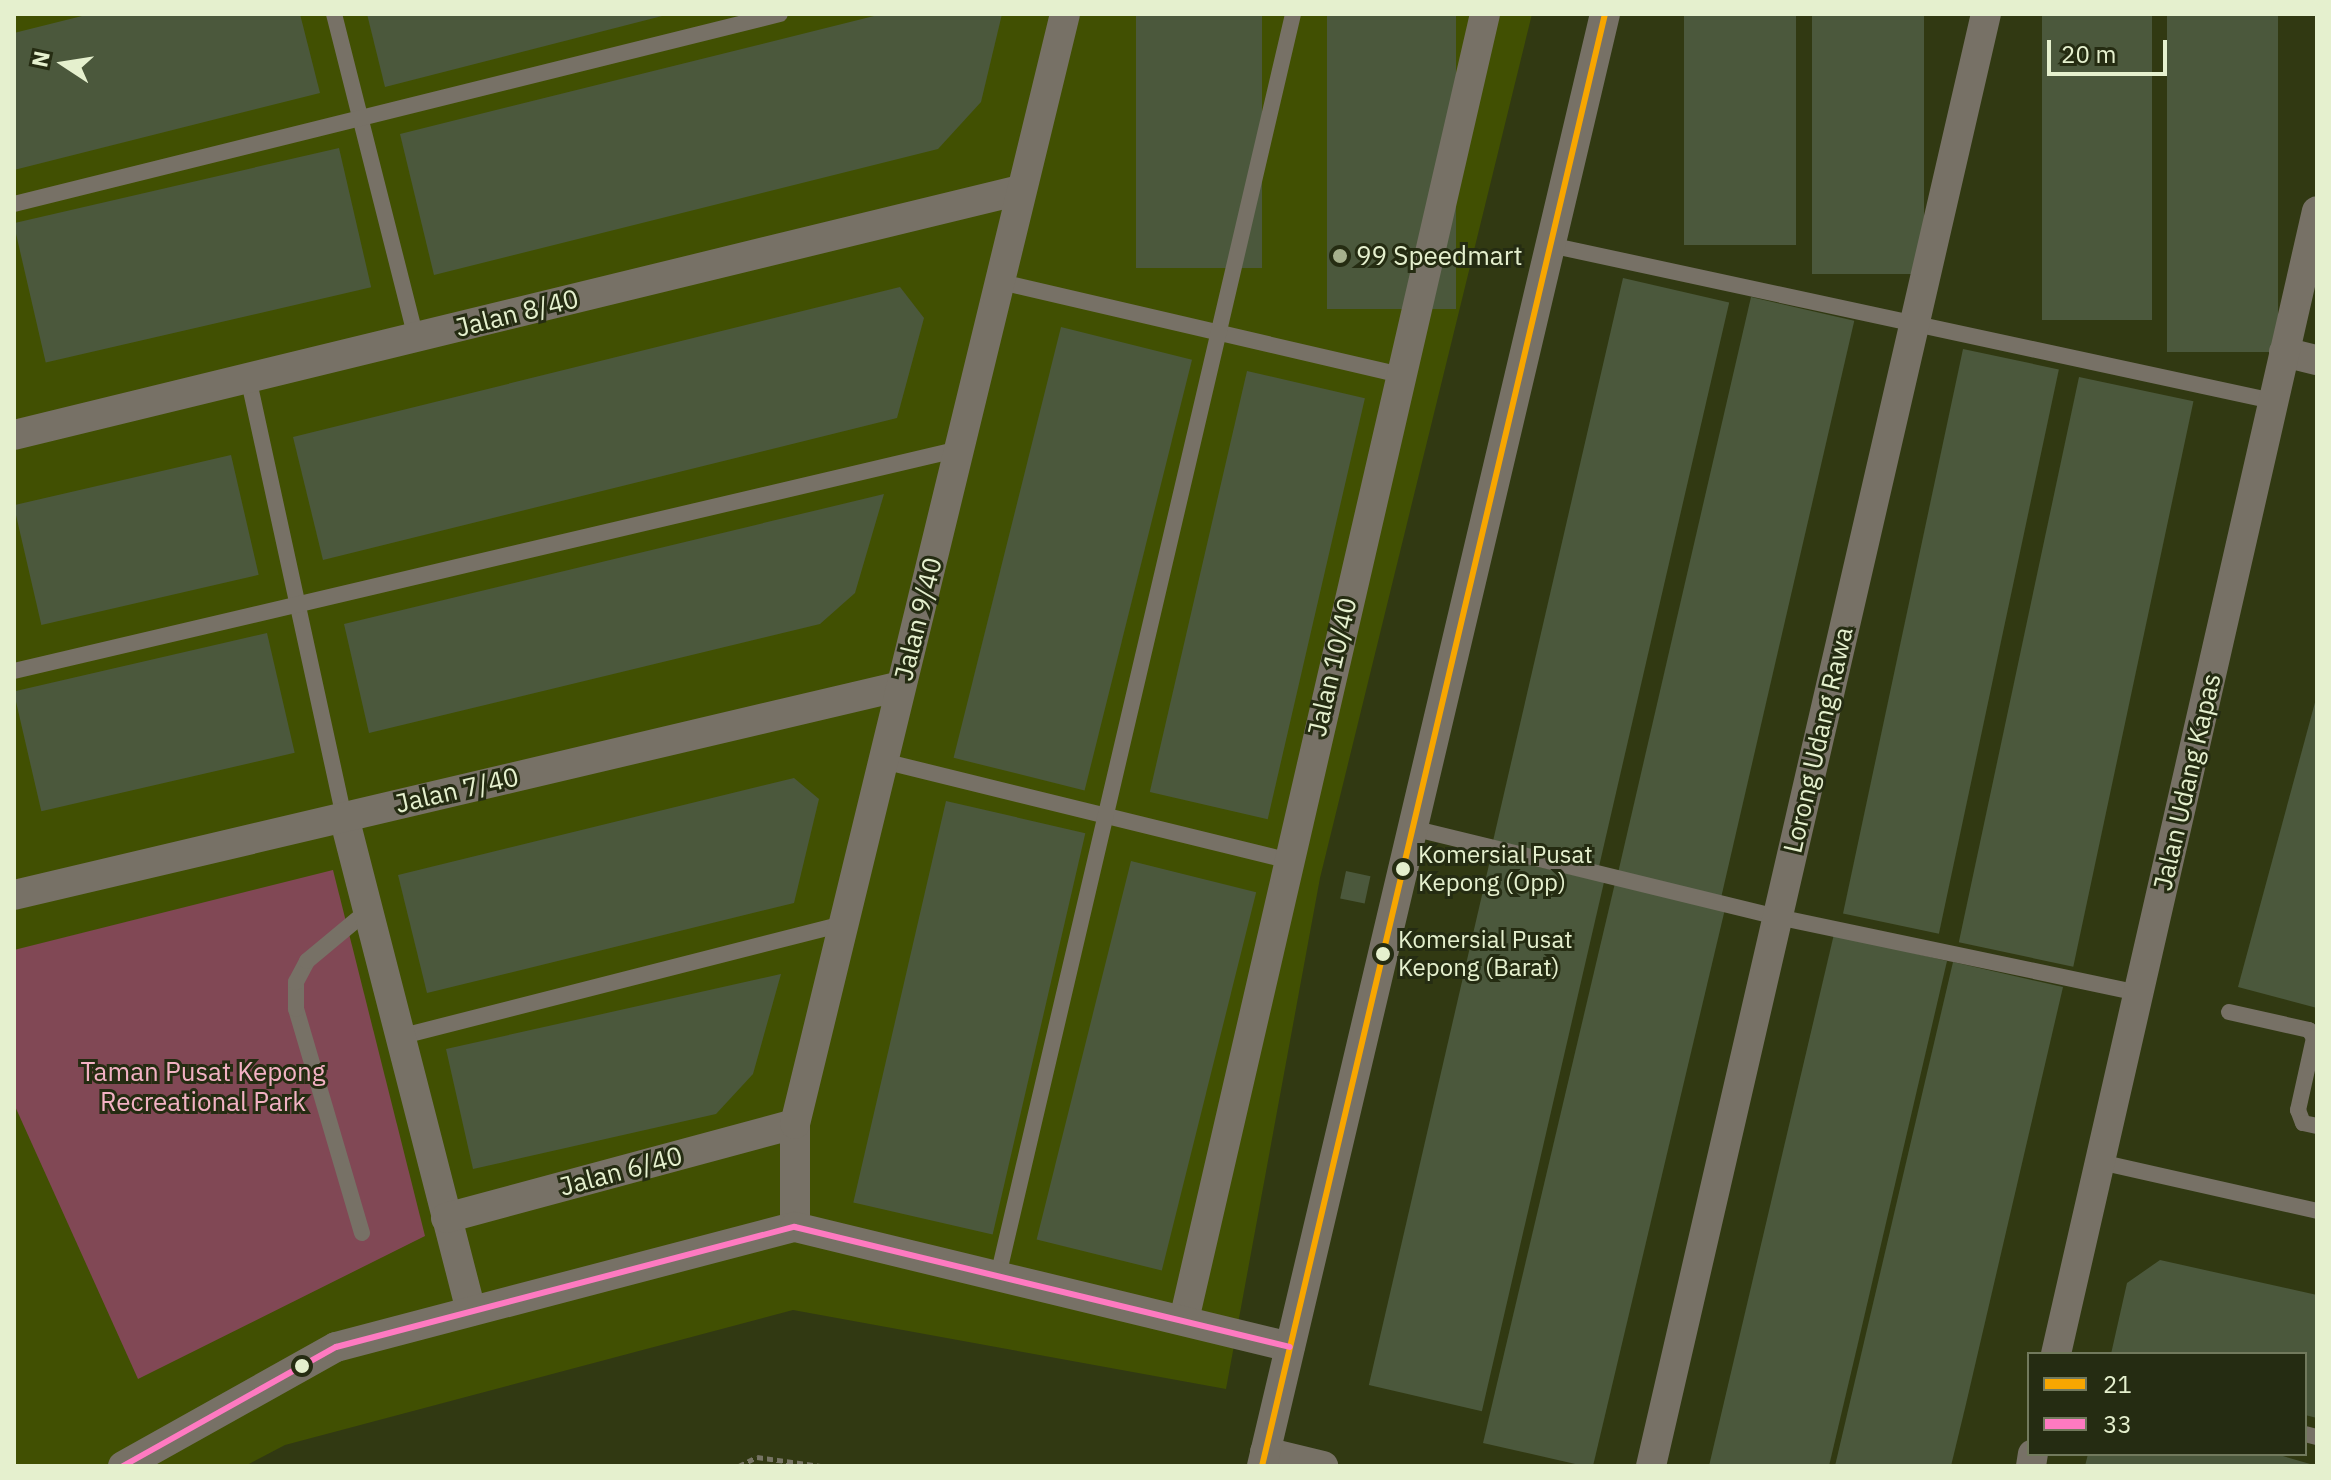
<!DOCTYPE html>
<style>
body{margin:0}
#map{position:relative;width:2331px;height:1480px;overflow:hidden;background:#313912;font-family:"IBM Plex Sans",sans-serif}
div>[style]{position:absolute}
.built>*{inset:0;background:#415002}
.green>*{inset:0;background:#814855}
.building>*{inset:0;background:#4b583c;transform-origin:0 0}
.path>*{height:5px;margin-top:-2.5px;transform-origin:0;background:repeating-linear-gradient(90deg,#767464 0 6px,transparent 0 10px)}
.service>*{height:16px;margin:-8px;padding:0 8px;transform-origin:8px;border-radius:8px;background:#777166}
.minor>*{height:30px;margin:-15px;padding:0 15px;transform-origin:15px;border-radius:15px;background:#777166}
.bus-1>*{height:6px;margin:-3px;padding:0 3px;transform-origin:3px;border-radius:3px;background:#f7a600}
.bus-2>*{height:6px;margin:-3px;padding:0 3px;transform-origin:3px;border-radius:3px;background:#fe7ac1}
.dots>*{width:22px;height:22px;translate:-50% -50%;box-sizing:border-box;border:4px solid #252c12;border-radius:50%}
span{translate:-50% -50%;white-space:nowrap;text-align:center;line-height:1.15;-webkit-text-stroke:6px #252c12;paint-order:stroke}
.bus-label{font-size:24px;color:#e5f0ce}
.left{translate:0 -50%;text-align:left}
.poi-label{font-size:26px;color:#e5f0ce}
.street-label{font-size:26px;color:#e5f0ce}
.park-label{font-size:26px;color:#f3b2c4}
.frame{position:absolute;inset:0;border:16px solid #e5f0ce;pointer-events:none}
.legend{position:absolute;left:2027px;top:1352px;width:280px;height:104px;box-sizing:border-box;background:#252c12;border:2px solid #727a5d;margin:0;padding:10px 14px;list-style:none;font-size:24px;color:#e5f0ce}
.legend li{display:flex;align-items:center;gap:16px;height:40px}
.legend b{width:40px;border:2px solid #727a5d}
.north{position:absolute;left:24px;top:24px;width:80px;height:80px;-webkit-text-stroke:6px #252c12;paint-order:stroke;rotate:282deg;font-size:22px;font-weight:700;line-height:32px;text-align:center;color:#e5f0ce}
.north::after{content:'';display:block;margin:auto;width:28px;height:36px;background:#e5f0ce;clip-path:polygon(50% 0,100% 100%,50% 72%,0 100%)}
.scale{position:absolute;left:2047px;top:40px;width:120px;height:36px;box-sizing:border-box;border:4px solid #e5f0ce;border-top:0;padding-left:10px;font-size:24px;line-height:28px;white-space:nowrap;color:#e5f0ce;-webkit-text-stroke:6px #252c12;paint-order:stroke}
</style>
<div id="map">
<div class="built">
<div style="clip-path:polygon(14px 14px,1532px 14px,1320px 878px,1226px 1389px,793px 1310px,285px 1445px,245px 1466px,14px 1466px)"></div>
</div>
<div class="green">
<div style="clip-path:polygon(333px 870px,425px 1236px,138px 1379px,14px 1104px,14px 950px)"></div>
</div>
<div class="building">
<div style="clip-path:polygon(90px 14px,300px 14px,320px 93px,14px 170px,14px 33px)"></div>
<div style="clip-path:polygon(367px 14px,666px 14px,666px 15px,385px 87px)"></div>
<div style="clip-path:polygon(882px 14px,1002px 14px,981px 102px,938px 149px,434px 275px,400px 134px)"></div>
<div style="left:1136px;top:14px;width:126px;height:254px"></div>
<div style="left:1327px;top:14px;width:129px;height:295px"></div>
<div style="left:1684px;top:14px;width:112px;height:231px"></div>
<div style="left:1812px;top:14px;width:112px;height:260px"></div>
<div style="left:2042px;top:14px;width:110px;height:306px"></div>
<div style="left:2167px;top:14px;width:111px;height:338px"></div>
<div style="left:339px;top:148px;width:143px;height:334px;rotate:77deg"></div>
<div style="left:1623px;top:278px;width:109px;height:579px;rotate:13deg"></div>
<div style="clip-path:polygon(900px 287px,924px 318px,897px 418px,323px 560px,293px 437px)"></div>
<div style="left:1751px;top:297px;width:106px;height:594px;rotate:13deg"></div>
<div style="left:1061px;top:327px;width:135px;height:444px;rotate:14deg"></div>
<div style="left:1963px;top:349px;width:98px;height:577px;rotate:12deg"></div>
<div style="left:1247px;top:371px;width:121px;height:432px;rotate:13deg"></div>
<div style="left:2079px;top:377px;width:117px;height:578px;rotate:12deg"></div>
<div style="left:231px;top:455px;width:123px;height:223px;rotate:77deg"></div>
<div style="clip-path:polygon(884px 494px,855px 593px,820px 624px,369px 733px,344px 624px)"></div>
<div style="left:267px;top:633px;width:123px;height:260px;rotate:77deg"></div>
<div style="clip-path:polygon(2317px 695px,2317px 1008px,2238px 987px)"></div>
<div style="clip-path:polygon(794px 778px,819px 799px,794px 903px,427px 993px,398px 875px)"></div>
<div style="left:946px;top:801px;width:143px;height:412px;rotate:13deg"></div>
<div style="left:1491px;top:856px;width:116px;height:543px;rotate:13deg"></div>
<div style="left:1131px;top:861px;width:129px;height:390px;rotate:14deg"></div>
<div style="left:1346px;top:871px;width:25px;height:28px;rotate:12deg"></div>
<div style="clip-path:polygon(1615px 883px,1725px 909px,1593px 1466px,1584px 1466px,1483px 1443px)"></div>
<div style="clip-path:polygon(1834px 934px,1947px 961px,1859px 1339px,1829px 1466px,1709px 1466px)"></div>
<div style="clip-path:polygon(1953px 962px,2063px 987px,1966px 1404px,1951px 1466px,1835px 1466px)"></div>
<div style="clip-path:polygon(781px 974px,753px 1074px,716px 1114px,473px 1169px,446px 1049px)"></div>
<div style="clip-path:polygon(2160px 1260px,2317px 1295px,2317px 1418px,2305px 1415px,2305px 1354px,2111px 1354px,2127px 1283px)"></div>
<div style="clip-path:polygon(2088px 1454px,2276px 1454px,2317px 1466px,2085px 1466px)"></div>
</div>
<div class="path">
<div style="left:739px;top:1466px;width:20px;rotate:-27deg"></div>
<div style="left:757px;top:1457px;width:64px;rotate:8.1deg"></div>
</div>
<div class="service">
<div style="left:334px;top:14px;width:334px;rotate:75.8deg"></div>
<div style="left:14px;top:204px;width:789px;rotate:-13.93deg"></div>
<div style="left:1550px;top:245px;width:740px;rotate:12.18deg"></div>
<div style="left:1001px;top:282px;width:411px;rotate:13.1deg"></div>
<div style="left:248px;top:377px;width:450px;rotate:77.7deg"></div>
<div style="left:14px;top:671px;width:972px;rotate:-13.21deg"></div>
<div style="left:883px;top:761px;width:416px;rotate:13.8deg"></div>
<div style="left:1412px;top:828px;width:377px;rotate:13.7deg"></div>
<div style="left:1778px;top:917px;width:369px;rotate:11.9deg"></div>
<div style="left:2229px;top:1012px;width:82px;rotate:12.7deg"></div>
<div style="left:2309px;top:1030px;width:9px;rotate:58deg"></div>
<div style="left:2314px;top:1038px;width:74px;rotate:102.5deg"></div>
<div style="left:2298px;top:1110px;width:14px;rotate:69deg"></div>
<div style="left:2303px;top:1123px;width:14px;rotate:12deg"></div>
<div style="left:399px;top:1037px;width:460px;rotate:-14.3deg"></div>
<div style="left:2100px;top:1162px;width:222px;rotate:12.7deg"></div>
<div style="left:362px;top:1233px;width:234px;rotate:-106.4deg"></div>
<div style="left:296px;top:1009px;width:27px;rotate:-90deg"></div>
<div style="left:296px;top:982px;width:24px;rotate:-62deg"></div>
<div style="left:307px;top:961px;width:78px;rotate:-39.8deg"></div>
<div style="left:998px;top:1276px;width:1296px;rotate:-76.84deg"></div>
<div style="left:2305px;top:1434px;width:12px;rotate:14deg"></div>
</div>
<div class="minor">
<div style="left:2284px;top:352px;width:34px;rotate:14deg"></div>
<div style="left:14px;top:435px;width:1035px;rotate:-13.69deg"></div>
<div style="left:344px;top:817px;width:510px;rotate:75.58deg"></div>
<div style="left:14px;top:895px;width:911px;rotate:-13.26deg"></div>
<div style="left:446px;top:1218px;width:361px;rotate:-15.1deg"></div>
<div style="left:795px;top:1227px;width:103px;rotate:-90deg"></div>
<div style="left:795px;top:1124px;width:1142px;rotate:-76.33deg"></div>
<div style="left:1184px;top:1320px;width:1340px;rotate:-77.02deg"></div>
<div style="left:2056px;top:1354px;width:1172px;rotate:-77.14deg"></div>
<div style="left:1265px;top:1452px;width:60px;rotate:13.6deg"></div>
<div style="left:123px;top:1466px;width:244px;rotate:-29.2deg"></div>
<div style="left:336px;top:1347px;width:474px;rotate:-14.7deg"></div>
<div style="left:795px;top:1227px;width:509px;rotate:13.63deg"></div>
<div style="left:1262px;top:1466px;width:1492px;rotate:-76.71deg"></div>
<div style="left:1651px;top:1466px;width:1490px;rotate:-77.01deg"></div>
<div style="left:2031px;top:1466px;width:12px;rotate:-81deg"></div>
</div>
<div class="bus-1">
<div style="left:1262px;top:1466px;width:1492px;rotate:-76.71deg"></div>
</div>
<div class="bus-2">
<div style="left:123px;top:1466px;width:244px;rotate:-29.2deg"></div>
<div style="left:336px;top:1347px;width:474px;rotate:-14.7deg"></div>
<div style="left:795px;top:1227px;width:509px;rotate:13.63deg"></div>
</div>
<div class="dots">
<div style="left:1340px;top:256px;background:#a6b08c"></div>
<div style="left:1403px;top:869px;background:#e5f0ce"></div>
<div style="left:1383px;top:954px;background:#e5f0ce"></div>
<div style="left:302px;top:1366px;background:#e5f0ce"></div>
</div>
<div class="bus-label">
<span class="left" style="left:1418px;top:869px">Komersial Pusat<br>Kepong (Opp)</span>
<span class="left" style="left:1398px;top:954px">Komersial Pusat<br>Kepong (Barat)</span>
</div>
<div class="poi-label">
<span class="left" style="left:1356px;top:256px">99 Speedmart</span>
</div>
<div class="street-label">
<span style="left:517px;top:313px;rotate:-14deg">Jalan 8/40</span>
<span style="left:918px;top:619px;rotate:-76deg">Jalan 9/40</span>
<span style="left:1332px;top:667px;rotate:-77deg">Jalan 10/40</span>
<span style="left:1818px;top:740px;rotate:-77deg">Lorong Udang Rawa</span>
<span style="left:2187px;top:782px;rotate:-77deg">Jalan Udang Kapas</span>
<span style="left:457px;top:790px;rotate:-13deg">Jalan 7/40</span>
<span style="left:621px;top:1171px;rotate:-15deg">Jalan 6/40</span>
</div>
<div class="park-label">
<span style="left:203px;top:1087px">Taman Pusat Kepong<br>Recreational Park</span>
</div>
<div class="frame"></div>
<ul class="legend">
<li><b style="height:10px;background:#f7a600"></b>21</li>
<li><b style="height:10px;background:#fe7ac1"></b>33</li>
</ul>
<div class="north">N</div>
<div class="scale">20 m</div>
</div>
